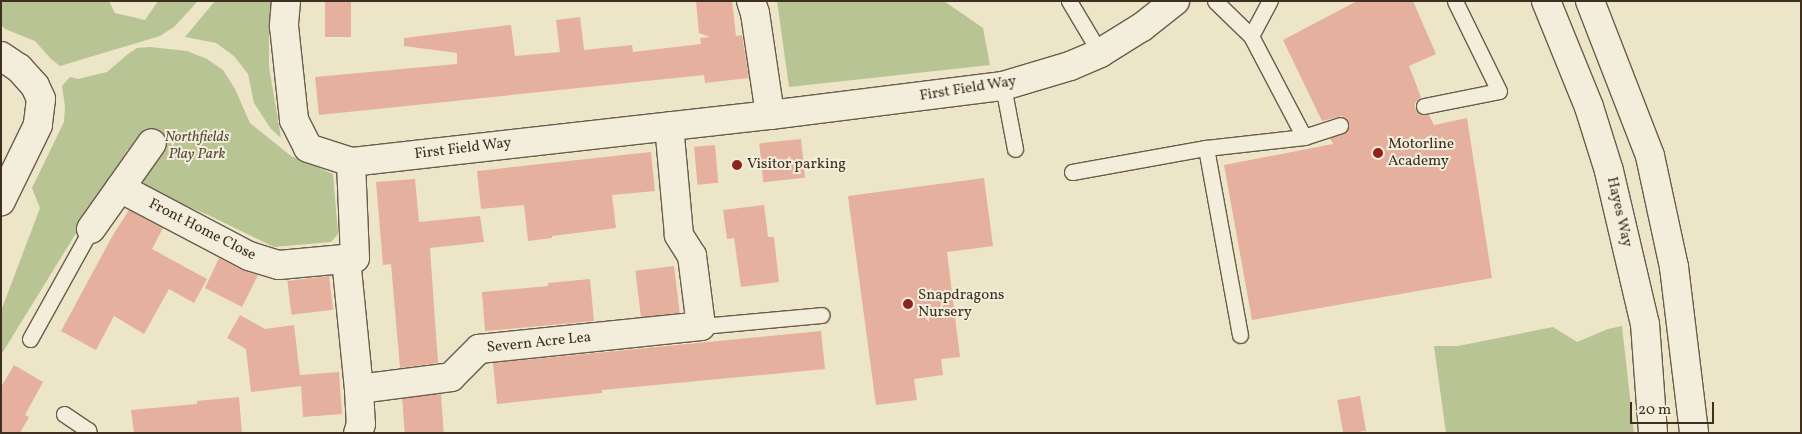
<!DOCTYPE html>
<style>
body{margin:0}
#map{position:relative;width:1802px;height:434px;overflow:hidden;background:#ede5c8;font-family:Vollkorn,serif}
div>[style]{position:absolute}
.green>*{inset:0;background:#b9c495}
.building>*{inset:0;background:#e6b09f;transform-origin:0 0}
.roads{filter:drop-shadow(1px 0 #6a5c4b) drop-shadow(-1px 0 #6a5c4b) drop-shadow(0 1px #6a5c4b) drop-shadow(0 -1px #6a5c4b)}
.lane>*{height:15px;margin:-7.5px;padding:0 7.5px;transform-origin:7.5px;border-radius:7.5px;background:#f3eedb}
.street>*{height:28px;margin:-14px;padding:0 14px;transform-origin:14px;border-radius:14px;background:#f3eedb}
.secondary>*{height:28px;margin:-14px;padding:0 14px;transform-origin:14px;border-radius:14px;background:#f3eedb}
.dots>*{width:14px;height:14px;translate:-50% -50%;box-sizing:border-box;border:2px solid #f3eedb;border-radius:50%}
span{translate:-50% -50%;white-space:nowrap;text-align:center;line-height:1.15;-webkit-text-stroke:4px #f3eedb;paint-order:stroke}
.street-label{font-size:15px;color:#3e2f21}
.park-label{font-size:15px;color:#574d38;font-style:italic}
.poi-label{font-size:15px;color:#3e2f21}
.left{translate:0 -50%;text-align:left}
.frame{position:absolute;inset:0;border:2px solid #3e2f21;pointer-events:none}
.scale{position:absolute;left:1630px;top:402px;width:84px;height:22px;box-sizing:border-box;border:2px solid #3e2f21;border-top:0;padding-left:6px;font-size:15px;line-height:18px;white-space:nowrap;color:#3e2f21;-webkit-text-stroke:4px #f3eedb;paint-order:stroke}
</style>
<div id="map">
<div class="green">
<div style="clip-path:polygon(1px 1px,109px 1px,115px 13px,145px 20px,158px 1px,198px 1px,174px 27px,160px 36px,60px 66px,51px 59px,35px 41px,5px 29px,1px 25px)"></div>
<div style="clip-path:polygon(215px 1px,272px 1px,269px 22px,269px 67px,281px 138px,271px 129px,254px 103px,248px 74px,234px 56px,216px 43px,185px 37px)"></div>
<div style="clip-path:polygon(777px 1px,944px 1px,983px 28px,990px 65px,789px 87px)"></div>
<div style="clip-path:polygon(150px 47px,187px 51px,207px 59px,223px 70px,235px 89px,250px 123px,291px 156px,333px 174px,338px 234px,331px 242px,274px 247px,208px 215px,135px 184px,139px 170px,128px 149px,1px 355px,1px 311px,40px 208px,32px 188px,64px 122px,65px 106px,62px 86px,70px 77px,78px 79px,107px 72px,128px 54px,137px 48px)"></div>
<div style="clip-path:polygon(1622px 326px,1634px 433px,1446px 433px,1434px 346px,1458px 346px,1553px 327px,1577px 342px,1608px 329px)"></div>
</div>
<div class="building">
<div style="left:325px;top:1px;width:26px;height:36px"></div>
<div style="clip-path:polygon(696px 1px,732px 1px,736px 36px,742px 35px,749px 78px,705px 83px,704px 75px,319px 115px,315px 77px,457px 64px,457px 53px,404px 46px,404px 38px,511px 25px,515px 56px,560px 52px,556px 20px,580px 17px,584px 50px,632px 45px,633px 52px,701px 44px,700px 38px,710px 37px,699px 33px)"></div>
<div style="clip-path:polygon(1357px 1px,1413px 1px,1436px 54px,1409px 66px,1421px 97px,1415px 103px,1415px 108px,1421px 115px,1429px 115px,1434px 125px,1467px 118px,1492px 278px,1252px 320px,1224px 165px,1333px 144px,1330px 138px,1347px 131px,1349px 123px,1342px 116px,1322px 121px,1283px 40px)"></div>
<div style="left:801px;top:139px;width:39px;height:42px;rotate:84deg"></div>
<div style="left:715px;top:145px;width:38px;height:21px;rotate:85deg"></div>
<div style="clip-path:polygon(651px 152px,655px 191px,612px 195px,616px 228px,552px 236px,552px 238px,528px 241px,524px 205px,481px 209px,477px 171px)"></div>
<div style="clip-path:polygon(984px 178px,993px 246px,947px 252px,960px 357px,941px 359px,943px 375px,914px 379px,917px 400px,876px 405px,848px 196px)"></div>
<div style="clip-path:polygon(415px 179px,419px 222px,480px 216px,484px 242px,430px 248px,438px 363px,400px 368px,391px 264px,383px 265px,376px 182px)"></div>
<div style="clip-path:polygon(764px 205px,768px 237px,774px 237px,779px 282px,741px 287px,734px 238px,727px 239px,723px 210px)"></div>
<div style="clip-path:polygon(129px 210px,163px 228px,152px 249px,207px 279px,194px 303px,169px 289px,144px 334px,114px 316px,96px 350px,61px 331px,113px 235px)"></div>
<div style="clip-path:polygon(219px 258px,242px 270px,258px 275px,242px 307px,205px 288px)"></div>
<div style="left:674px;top:266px;width:47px;height:39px;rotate:83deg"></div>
<div style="left:329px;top:276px;width:34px;height:42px;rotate:83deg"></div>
<div style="clip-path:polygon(590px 279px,594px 321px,485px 331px,482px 292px,548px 286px,548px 283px)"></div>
<div style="clip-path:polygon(240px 315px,265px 329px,294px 325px,300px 375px,339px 372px,342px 414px,303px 417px,301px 386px,251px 392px,246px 349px,227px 338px)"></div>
<div style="clip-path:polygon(821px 331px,825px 369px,602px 390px,602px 393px,497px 404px,493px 363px)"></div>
<div style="clip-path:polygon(14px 365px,43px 382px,25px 415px,29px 417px,20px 433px,1px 433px,1px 387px)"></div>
<div style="left:441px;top:394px;width:39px;height:39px;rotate:86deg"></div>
<div style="left:1360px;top:396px;width:35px;height:23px;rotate:80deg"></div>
<div style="clip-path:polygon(239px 397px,242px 433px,134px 433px,131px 410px,197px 404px,197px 401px)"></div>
</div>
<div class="roads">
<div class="lane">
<div style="left:1069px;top:1px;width:61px;rotate:59.2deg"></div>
<div style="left:1215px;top:1px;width:50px;rotate:44.2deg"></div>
<div style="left:1251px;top:36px;width:114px;rotate:62.3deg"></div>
<div style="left:1251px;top:36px;width:40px;rotate:-62deg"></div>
<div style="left:1003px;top:86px;width:64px;rotate:79.2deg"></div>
<div style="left:1424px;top:106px;width:76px;rotate:-11.3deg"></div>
<div style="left:1499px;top:91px;width:100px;rotate:-116.1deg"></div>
<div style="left:1206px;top:148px;width:190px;rotate:79.7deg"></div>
<div style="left:1072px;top:172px;width:136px;rotate:-10.2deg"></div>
<div style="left:1206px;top:148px;width:99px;rotate:-6.4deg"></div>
<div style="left:1304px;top:137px;width:38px;rotate:-18deg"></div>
<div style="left:701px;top:326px;width:121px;rotate:-5.2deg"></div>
<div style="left:30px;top:339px;width:126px;rotate:-61deg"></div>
<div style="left:64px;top:414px;width:29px;rotate:34deg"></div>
<div style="left:88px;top:430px;width:3px;rotate:72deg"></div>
</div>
<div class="street">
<div style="left:286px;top:1px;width:25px;rotate:95deg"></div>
<div style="left:284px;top:26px;width:95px;rotate:83.9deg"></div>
<div style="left:294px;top:120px;width:31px;rotate:63deg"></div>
<div style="left:308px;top:148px;width:45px;rotate:18deg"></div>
<div style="left:351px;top:162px;width:422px;rotate:-6.4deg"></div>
<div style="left:770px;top:115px;width:235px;rotate:-7.1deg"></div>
<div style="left:1003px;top:86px;width:70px;rotate:-16.6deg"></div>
<div style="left:1070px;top:66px;width:33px;rotate:-23deg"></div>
<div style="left:1100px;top:53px;width:49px;rotate:-31.8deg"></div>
<div style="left:1142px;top:27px;width:42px;rotate:-38.2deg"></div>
<div style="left:751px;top:1px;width:13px;rotate:72deg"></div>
<div style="left:755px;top:13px;width:103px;rotate:81.6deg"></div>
<div style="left:1px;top:56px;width:22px;rotate:34deg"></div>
<div style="left:19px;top:68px;width:24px;rotate:48deg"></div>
<div style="left:35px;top:86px;width:14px;rotate:65deg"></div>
<div style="left:41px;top:99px;width:26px;rotate:97deg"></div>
<div style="left:38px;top:125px;width:85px;rotate:116deg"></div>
<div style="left:120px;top:188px;width:146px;rotate:27.8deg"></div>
<div style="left:249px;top:256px;width:31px;rotate:17deg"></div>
<div style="left:279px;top:265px;width:76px;rotate:-5.3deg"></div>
<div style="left:355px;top:258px;width:96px;rotate:-92.4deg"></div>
<div style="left:91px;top:229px;width:105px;rotate:-54.7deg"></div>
<div style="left:346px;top:259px;width:131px;rotate:84.3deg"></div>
<div style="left:359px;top:389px;width:35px;rotate:87deg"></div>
<div style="left:361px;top:424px;width:9px;rotate:108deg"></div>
<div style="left:359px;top:389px;width:93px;rotate:-7.4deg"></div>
<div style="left:451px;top:377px;width:40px;rotate:-45deg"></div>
<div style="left:479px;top:349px;width:223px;rotate:-5.9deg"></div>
<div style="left:701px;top:326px;width:71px;rotate:-97.3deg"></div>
<div style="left:692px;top:256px;width:25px;rotate:-122deg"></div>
<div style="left:679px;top:235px;width:109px;rotate:-95.2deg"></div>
</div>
<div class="secondary">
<div style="left:1546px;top:1px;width:114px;rotate:67.9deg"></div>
<div style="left:1589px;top:107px;width:67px;rotate:72.6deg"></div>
<div style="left:1609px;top:171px;width:157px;rotate:76.8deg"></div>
<div style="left:1645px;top:324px;width:109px;rotate:85.8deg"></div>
<div style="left:1590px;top:1px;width:166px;rotate:68.8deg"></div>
<div style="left:1650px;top:156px;width:114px;rotate:77.8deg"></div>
<div style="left:1674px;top:267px;width:167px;rotate:83.1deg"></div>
</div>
</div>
<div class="dots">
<div style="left:1378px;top:153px;background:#8f2418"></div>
<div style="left:737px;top:165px;background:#8f2418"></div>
<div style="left:908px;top:304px;background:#8f2418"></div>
</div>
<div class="street-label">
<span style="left:968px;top:89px;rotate:-9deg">First Field Way</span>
<span style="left:463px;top:149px;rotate:-7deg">First Field Way</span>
<span style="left:1619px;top:212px;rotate:77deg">Hayes Way</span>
<span style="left:202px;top:230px;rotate:27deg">Front Home Close</span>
<span style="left:539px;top:343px;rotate:-6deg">Severn Acre Lea</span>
</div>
<div class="park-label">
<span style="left:197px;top:146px">Northfields<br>Play Park</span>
</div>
<div class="poi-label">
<span class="left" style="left:1388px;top:153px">Motorline<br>Academy</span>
<span class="left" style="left:747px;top:165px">Visitor parking</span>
<span class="left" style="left:918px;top:304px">Snapdragons<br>Nursery</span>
</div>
<div class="frame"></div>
<div class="scale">20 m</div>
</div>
